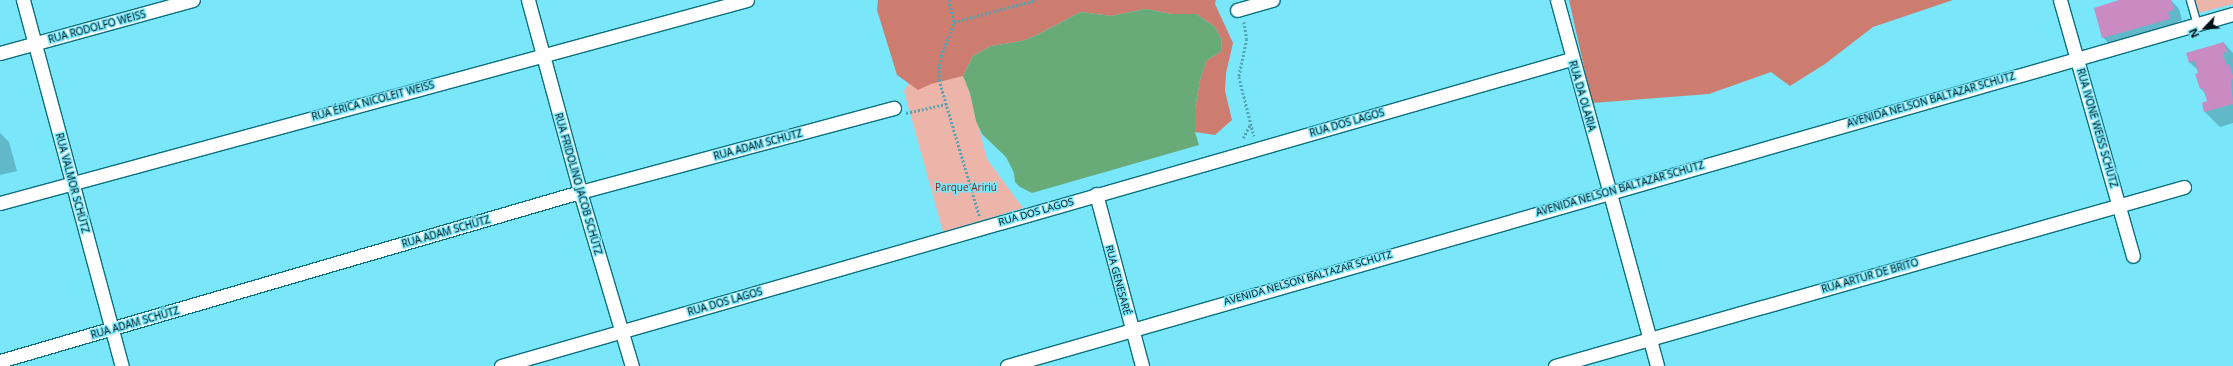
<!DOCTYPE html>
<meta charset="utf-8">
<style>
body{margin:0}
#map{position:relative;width:2233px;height:366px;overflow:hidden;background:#79e6fa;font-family:"Open Sans",sans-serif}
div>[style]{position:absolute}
.green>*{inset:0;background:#edb4aa}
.forest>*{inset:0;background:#cd7d6f}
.water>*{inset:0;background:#68ab78}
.shadow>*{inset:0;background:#0003}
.building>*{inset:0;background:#c98bc2}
.path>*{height:2.5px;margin-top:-1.25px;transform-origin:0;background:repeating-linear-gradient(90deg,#53a3b2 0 2px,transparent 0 4px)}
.roads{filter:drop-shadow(1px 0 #0d6f7d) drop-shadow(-1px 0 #0d6f7d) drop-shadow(0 1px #0d6f7d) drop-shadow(0 -1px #0d6f7d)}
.service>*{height:7px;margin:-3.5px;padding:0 3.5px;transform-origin:3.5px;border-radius:3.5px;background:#fff}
.minor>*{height:13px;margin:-6.5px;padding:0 6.5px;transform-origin:6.5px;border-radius:6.5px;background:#fff}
span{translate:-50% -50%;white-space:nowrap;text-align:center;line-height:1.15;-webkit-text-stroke:3px #79e6fa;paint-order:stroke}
.street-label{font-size:10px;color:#001216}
.park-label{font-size:10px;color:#85261a}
.north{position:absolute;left:2185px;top:8px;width:40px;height:40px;-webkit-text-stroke:3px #79e6fa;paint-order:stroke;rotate:245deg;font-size:11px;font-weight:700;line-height:16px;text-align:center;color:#001216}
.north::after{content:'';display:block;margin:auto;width:14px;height:18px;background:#001216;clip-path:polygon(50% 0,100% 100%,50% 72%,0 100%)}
</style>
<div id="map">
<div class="green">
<div style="clip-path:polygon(2195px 0,2233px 0,2233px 4px,2199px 13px)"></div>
<div style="clip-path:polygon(932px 45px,958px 48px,987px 159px,1023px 208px,943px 232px,904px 91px)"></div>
</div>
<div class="forest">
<div style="clip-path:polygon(878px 0,1216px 0,1215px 4px,1233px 43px,1226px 73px,1225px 91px,1232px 120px,1215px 135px,1195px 132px,1195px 109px,1200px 80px,1206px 61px,1221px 51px,1222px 41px,1215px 27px,1196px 14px,1171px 14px,1146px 9px,1111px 16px,1081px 12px,1035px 36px,1022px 41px,991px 46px,973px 56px,963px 76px,931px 84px,918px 90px,897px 75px,877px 10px)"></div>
<div style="clip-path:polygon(1569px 0,1953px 0,1873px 27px,1825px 64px,1790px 86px,1771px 72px,1709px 94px,1592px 103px)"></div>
</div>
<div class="water">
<div style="clip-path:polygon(1146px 9px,1171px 14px,1196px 14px,1215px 27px,1222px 41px,1221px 51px,1206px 61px,1200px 80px,1195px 109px,1195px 132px,1199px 145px,1032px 193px,1020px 187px,1015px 182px,1014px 173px,1006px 157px,982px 134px,976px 121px,970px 93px,963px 76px,973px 56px,991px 46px,1022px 41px,1035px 36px,1081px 12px,1111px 16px)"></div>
</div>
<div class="shadow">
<div style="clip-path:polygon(2122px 0,2171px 0,2179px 9px,2182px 20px,2177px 22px,2179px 29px,2112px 47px,2103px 37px)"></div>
<div style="clip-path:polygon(2224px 43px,2233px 53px,2233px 123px,2220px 127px,2205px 112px,2203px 103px,2208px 102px,2205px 93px,2201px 89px,2196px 74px,2199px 74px,2199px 71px,2190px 63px,2188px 54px)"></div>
<div style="clip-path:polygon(0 133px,9px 142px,17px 171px,0 175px)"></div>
</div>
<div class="building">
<div style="clip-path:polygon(2119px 0,2171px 0,2174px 10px,2168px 12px,2170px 19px,2102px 38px,2094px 8px)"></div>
<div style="clip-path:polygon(2224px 42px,2227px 52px,2223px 53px,2226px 65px,2229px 64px,2233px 76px,2233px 79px,2231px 80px,2233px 104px,2204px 112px,2202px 103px,2207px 101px,2203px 88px,2200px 89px,2195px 74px,2198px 73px,2195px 61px,2189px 63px,2186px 53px)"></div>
</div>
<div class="path">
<div style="left:949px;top:0;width:23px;rotate:77deg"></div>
<div style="left:1244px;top:22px;width:17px;rotate:80deg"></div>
<div style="left:1247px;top:39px;width:39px;rotate:102deg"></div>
<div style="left:1239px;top:77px;width:61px;rotate:75.7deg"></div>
<div style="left:906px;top:113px;width:41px;rotate:-12.7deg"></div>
<div style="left:1243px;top:138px;width:15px;rotate:-62deg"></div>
<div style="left:979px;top:216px;width:141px;rotate:-106.5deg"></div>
<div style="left:939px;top:81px;width:15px;rotate:-90deg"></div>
<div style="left:939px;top:66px;width:10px;rotate:-79deg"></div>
<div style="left:941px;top:56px;width:36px;rotate:-69deg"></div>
<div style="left:954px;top:22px;width:85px;rotate:-15deg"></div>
</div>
<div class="roads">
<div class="service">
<div style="left:2190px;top:0;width:25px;rotate:74deg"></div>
</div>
<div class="minor">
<div style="left:23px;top:0;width:379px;rotate:74.9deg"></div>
<div style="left:528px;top:0;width:199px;rotate:74.8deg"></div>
<div style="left:580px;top:192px;width:182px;rotate:73.4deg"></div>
<div style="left:1557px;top:0;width:379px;rotate:74.7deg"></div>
<div style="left:2060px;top:0;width:266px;rotate:74.1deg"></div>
<div style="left:1237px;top:10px;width:37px;rotate:-16deg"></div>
<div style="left:0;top:53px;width:200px;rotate:-15.4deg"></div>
<div style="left:1096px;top:194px;width:178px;rotate:75deg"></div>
<div style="left:0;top:203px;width:774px;rotate:-15.2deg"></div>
<div style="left:0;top:361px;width:604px;rotate:-16.25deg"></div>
<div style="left:580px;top:192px;width:325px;rotate:-15deg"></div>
<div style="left:501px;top:366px;width:1113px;rotate:-16.01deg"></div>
<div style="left:1007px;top:366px;width:1276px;rotate:-16.02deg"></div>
<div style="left:1555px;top:366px;width:654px;rotate:-15.89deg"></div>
</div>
</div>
<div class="street-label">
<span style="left:97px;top:27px;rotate:-15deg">RUA RODOLFO WEISS</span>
<span style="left:1582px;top:96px;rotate:74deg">RUA DA OLARIA</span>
<span style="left:1931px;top:100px;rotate:-16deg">AVENIDA NELSON BALTAZAR SCHÜTZ</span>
<span style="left:373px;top:101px;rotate:-15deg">RUA ÉRICA NICOLEIT WEISS</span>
<span style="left:1347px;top:123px;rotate:-16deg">RUA DOS LAGOS</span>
<span style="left:2097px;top:128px;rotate:74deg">RUA IVONE WEISS SCHÜTZ</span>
<span style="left:758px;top:145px;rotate:-15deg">RUA ADAM SCHÜTZ</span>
<span style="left:72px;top:183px;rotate:75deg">RUA VALMOR SCHÜTZ</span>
<span style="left:578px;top:184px;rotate:74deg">RUA FRIDOLINO JACOB SCHÜTZ</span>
<span style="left:1620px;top:189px;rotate:-16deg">AVENIDA NELSON BALTAZAR SCHÜTZ</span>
<span style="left:1036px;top:212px;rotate:-16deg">RUA DOS LAGOS</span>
<span style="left:446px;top:232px;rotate:-16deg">RUA ADAM SCHÜTZ</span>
<span style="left:1870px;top:276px;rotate:-16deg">RUA ARTUR DE BRITO</span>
<span style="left:1308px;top:278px;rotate:-16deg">AVENIDA NELSON BALTAZAR SCHÜTZ</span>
<span style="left:1118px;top:280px;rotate:75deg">RUA GENESARÉ</span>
<span style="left:725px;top:302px;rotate:-16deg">RUA DOS LAGOS</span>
<span style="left:135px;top:323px;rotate:-16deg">RUA ADAM SCHÜTZ</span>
</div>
<div class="park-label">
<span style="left:966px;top:188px">Parque Aririú</span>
</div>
<div class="north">N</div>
</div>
